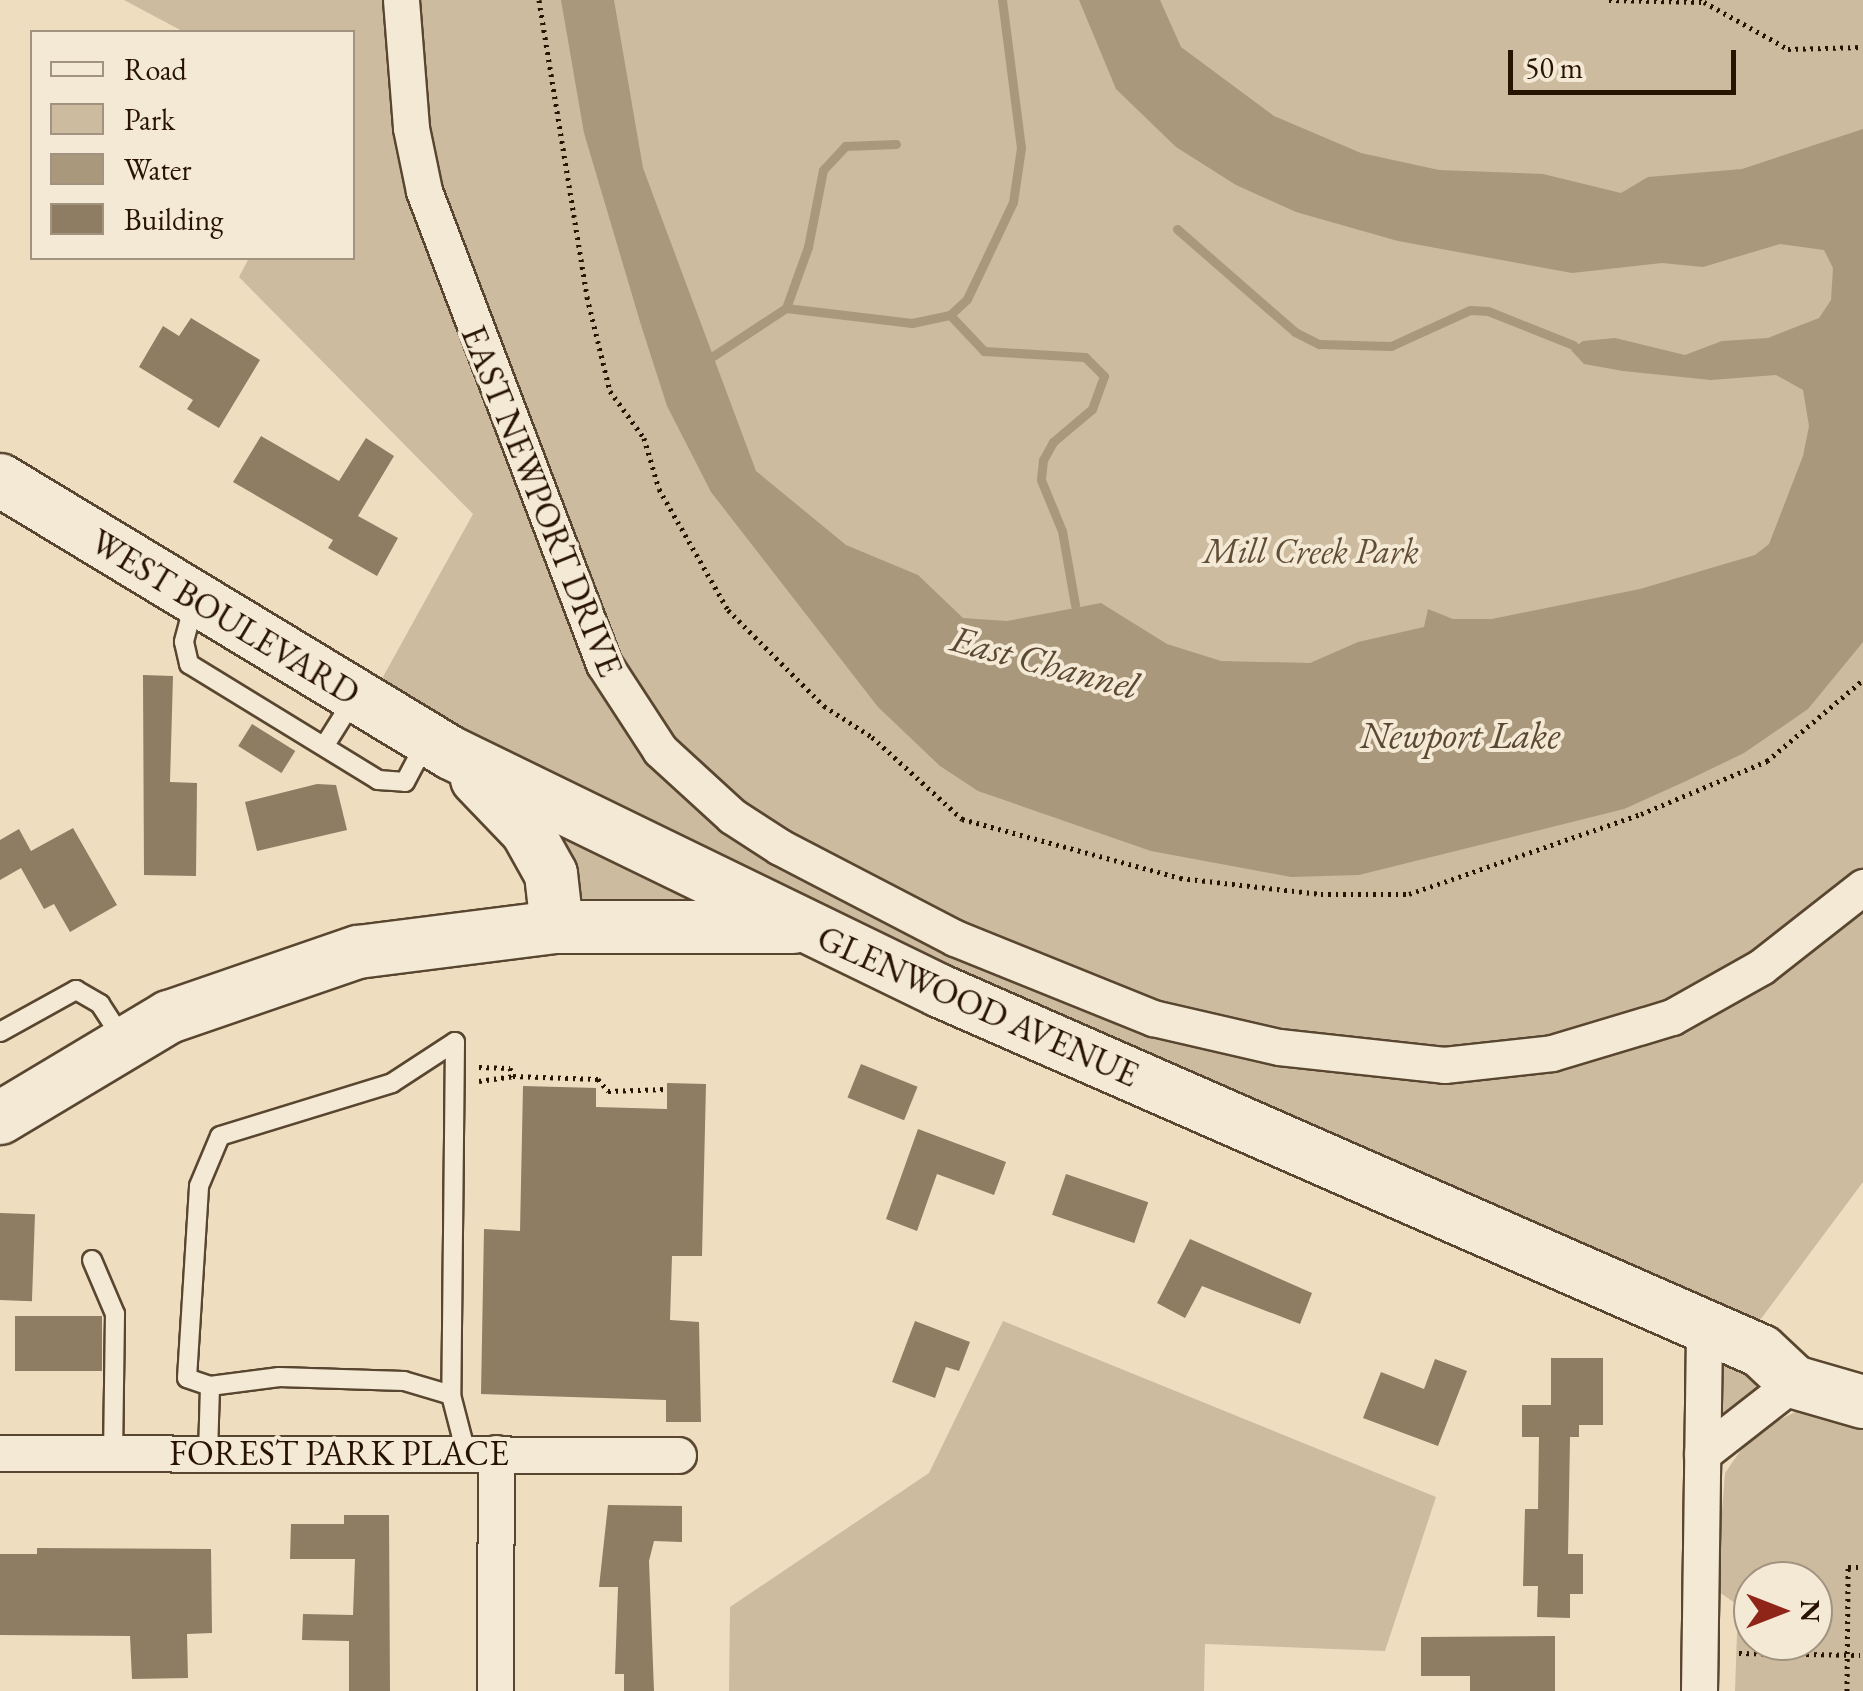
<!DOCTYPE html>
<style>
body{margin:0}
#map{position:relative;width:1863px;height:1691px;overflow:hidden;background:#eeddbe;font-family:"EB Garamond",serif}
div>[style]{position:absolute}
.green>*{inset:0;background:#ccbb9e}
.water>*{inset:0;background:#aa987d}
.stream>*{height:9px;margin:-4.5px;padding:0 4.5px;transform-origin:4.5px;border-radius:4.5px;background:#aa987d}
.building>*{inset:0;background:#8e7c63;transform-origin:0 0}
.path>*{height:5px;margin-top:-2.5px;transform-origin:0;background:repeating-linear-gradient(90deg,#271300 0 2.5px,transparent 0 7.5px)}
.roads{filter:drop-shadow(2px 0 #594630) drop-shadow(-2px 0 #594630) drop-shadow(0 2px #594630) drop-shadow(0 -2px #594630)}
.lane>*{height:18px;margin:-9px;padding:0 9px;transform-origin:9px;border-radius:9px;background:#f4e9d5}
.street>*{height:35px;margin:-17.5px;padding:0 17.5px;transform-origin:17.5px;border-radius:17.5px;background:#f4e9d5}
.secondary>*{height:52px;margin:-26px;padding:0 26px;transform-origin:26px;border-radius:26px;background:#f4e9d5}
span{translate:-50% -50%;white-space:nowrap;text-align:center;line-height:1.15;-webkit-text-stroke:8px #f4e9d5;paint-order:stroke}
.street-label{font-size:35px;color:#271300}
.park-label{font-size:35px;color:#614e37;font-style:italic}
.water-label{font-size:38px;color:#5b4832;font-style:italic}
.legend{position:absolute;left:30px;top:30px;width:325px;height:230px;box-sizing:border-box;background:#f4e9d5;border:2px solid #a29380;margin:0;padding:12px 18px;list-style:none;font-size:30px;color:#271300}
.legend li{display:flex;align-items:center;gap:20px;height:50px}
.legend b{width:50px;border:2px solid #a29380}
.north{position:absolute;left:1733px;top:1561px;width:100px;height:100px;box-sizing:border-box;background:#f4e9d5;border:2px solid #a29380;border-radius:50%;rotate:90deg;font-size:28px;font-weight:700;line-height:40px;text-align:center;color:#271300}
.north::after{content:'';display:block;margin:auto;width:35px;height:45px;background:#8f2418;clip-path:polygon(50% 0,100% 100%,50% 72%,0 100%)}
.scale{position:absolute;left:1508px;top:50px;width:228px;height:45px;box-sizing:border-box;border:5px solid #271300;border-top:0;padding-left:12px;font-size:30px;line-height:35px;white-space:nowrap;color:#271300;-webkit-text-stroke:8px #f4e9d5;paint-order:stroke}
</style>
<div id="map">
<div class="green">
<div style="clip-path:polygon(124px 0,1863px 0,1863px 1182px,1743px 1343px,1794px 1382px,1702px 1454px,1703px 1328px,805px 927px,557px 927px,551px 874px,368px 704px,473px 514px,239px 277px,249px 258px,352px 258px,352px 32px,184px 32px)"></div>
<div style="clip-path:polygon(1003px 1321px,1436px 1497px,1385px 1651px,1205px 1644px,1204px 1691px,729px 1691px,730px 1607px,929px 1473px)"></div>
<div style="clip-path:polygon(evenodd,1805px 1407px,1863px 1419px,1863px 1691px,1735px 1691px,1738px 1605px,1716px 1590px,1725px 1473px,1752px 1434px,1805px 1407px,1753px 1581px,1813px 1581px,1813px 1641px,1753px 1641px,1753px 1581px)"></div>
</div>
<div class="water">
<div style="clip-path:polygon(561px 0,614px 0,643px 168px,756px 471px,846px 545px,918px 575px,963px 618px,1007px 621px,1101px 603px,1167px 644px,1221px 661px,1310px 663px,1358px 642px,1424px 627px,1428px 609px,1453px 619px,1492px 619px,1640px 589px,1755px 555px,1769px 544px,1803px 456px,1809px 426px,1803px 390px,1776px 375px,1711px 380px,1623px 371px,1584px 364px,1571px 350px,1583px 341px,1615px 338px,1685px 355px,1722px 341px,1768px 338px,1819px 318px,1831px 300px,1833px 268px,1824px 250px,1780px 244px,1703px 267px,1662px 263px,1572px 273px,1398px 241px,1296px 212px,1236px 185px,1176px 147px,1116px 89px,1079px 0,1160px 0,1181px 47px,1274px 116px,1361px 153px,1439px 170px,1543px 174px,1621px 193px,1648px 177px,1742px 169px,1863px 129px,1863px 642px,1808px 709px,1744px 753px,1684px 782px,1624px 809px,1359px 875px,1291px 877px,1151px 851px,978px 791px,940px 766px,878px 707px,711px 492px,667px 406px,641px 325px,584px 133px)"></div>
</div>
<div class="stream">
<div style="left:1177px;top:229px;width:157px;rotate:41.1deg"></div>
<div style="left:1295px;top:332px;width:27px;rotate:27deg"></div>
<div style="left:1319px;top:344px;width:72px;rotate:1.6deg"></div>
<div style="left:1391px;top:346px;width:87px;rotate:-24.5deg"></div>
<div style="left:1470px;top:310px;width:18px;rotate:3deg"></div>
<div style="left:1488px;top:311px;width:92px;rotate:21.8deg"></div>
<div style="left:786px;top:308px;width:65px;rotate:-70.2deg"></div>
<div style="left:808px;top:247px;width:78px;rotate:-79deg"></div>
<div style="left:823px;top:170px;width:33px;rotate:-47deg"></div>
<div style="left:845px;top:146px;width:51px;rotate:-2.2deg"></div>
<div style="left:950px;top:315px;width:50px;rotate:46.6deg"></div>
<div style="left:984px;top:351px;width:101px;rotate:3.4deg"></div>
<div style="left:1085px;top:357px;width:27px;rotate:45deg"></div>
<div style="left:1104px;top:376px;width:35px;rotate:110deg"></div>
<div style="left:1092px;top:409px;width:51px;rotate:139.8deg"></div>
<div style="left:1053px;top:442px;width:21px;rotate:119deg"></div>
<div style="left:1043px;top:460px;width:20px;rotate:96deg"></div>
<div style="left:1041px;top:480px;width:55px;rotate:67.6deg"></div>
<div style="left:1062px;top:531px;width:75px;rotate:80deg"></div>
<div style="left:707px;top:360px;width:95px;rotate:-33.4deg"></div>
<div style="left:786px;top:308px;width:127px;rotate:6.8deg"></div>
<div style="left:912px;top:323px;width:39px;rotate:-12deg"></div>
<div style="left:950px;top:315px;width:23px;rotate:-43deg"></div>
<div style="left:967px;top:299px;width:107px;rotate:-64.6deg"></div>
<div style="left:1013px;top:202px;width:55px;rotate:-81.6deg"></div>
<div style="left:1021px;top:148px;width:149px;rotate:-97.3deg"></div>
</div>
<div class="building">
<div style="clip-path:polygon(191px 318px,260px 360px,219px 428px,187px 409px,193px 400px,139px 367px,163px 326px,179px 336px)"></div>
<div style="clip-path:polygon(261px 436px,339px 481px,366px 438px,394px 456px,358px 516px,398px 538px,377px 576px,328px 548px,333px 540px,233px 482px)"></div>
<div style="clip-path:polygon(143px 675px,173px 676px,170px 782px,197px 783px,196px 876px,144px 875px)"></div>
<div style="left:252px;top:724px;width:51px;height:26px;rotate:32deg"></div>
<div style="clip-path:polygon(317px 784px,336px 785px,347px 830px,257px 851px,245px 802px)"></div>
<div style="clip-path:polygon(73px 828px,117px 905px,70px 932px,54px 904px,44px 909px,21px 868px,0 880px,0 840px,19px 829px,31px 851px)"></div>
<div style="left:861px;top:1064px;width:61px;height:36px;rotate:22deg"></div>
<div style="clip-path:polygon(667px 1083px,706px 1084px,702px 1256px,672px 1256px,670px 1320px,699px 1322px,701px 1422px,666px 1422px,666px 1400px,481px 1394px,484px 1229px,520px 1231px,523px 1086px,596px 1088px,596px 1107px,667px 1109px)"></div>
<div style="clip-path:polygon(918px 1129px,1006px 1162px,994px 1195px,937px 1174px,917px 1231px,886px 1219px)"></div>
<div style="left:1066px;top:1174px;width:87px;height:43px;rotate:19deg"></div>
<div style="left:0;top:1213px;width:35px;height:87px;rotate:2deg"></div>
<div style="clip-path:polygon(1190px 1239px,1312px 1293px,1300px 1324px,1202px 1286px,1185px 1318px,1157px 1303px)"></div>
<div style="left:102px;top:1316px;width:55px;height:87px;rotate:90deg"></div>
<div style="clip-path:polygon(915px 1321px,970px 1342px,959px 1371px,946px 1367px,935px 1398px,892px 1382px)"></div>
<div style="clip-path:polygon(1551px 1358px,1603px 1358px,1603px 1425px,1579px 1425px,1579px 1437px,1570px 1437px,1568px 1554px,1583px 1554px,1583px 1594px,1570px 1594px,1570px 1618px,1537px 1617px,1538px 1586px,1523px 1586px,1525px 1509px,1538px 1509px,1539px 1437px,1522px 1437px,1522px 1405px,1551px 1405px)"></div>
<div style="clip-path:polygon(1435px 1359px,1467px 1371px,1438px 1446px,1363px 1418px,1381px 1372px,1424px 1389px)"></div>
<div style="clip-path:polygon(608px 1505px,682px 1506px,682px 1542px,654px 1541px,649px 1561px,654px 1691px,624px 1691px,624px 1674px,615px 1674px,618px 1587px,599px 1587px)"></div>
<div style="clip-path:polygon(344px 1515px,389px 1515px,390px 1691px,349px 1691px,349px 1641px,302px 1640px,303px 1614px,353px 1615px,355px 1559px,290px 1559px,291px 1524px,344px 1524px)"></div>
<div style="clip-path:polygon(37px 1548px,211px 1549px,212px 1633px,187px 1634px,188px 1678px,132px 1679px,130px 1636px,0 1635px,0 1554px,37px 1554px)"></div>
<div style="clip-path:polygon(1555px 1636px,1555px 1691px,1470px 1691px,1470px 1676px,1421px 1676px,1421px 1637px)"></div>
</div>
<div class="path">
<div style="left:539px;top:0;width:301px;rotate:80.8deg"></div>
<div style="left:587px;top:297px;width:97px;rotate:76.3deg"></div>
<div style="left:610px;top:391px;width:58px;rotate:54.1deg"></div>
<div style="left:644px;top:438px;width:53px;rotate:73.6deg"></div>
<div style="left:659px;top:489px;width:139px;rotate:60.3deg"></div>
<div style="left:728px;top:610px;width:136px;rotate:45deg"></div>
<div style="left:824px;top:706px;width:57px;rotate:32.9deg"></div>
<div style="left:872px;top:737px;width:122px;rotate:42.3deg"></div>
<div style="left:962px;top:819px;width:226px;rotate:15.1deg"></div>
<div style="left:1180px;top:878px;width:142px;rotate:6.5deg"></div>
<div style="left:1321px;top:894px;width:88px"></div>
<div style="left:1409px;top:894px;width:245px;rotate:-19deg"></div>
<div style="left:1641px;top:814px;width:137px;rotate:-22.8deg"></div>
<div style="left:1767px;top:761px;width:126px;rotate:-40.2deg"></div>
<div style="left:1609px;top:0;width:95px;rotate:1.2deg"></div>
<div style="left:1704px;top:2px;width:96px;rotate:29.2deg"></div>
<div style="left:1788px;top:49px;width:75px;rotate:-1.5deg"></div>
<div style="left:479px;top:1067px;width:31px;rotate:2deg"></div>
<div style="left:510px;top:1068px;width:9px;rotate:69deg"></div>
<div style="left:513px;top:1076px;width:85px;rotate:2deg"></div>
<div style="left:598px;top:1079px;width:16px;rotate:50deg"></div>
<div style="left:608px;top:1091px;width:59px;rotate:-1.9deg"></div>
<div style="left:479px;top:1081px;width:34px;rotate:-8deg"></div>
<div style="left:1739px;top:1653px;width:121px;rotate:0.9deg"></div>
<div style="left:1847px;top:1691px;width:124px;rotate:-89.5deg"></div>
<div style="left:1848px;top:1567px;width:15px"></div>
</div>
<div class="roads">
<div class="lane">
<div style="left:194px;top:604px;width:39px;rotate:105deg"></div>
<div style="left:184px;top:642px;width:23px;rotate:77deg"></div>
<div style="left:189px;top:664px;width:222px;rotate:31.5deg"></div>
<div style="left:378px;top:780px;width:27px;rotate:4deg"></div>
<div style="left:405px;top:782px;width:43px;rotate:-62.2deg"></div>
<div style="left:325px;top:745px;width:57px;rotate:-58deg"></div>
<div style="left:0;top:1032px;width:87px;rotate:-28.9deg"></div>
<div style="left:76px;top:990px;width:28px;rotate:30deg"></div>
<div style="left:100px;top:1004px;width:44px;rotate:57deg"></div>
<div style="left:92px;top:1260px;width:59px;rotate:66.9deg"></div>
<div style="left:115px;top:1314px;width:139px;rotate:90.8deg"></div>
<div style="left:210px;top:1386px;width:70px;rotate:-7.4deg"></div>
<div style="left:279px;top:1377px;width:125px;rotate:1.8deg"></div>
<div style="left:404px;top:1381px;width:49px;rotate:16.6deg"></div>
<div style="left:208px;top:1454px;width:68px;rotate:-88.3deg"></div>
<div style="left:210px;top:1386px;width:24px;rotate:-161deg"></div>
<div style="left:187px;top:1378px;width:192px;rotate:-86.4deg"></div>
<div style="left:199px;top:1186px;width:54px;rotate:-67.2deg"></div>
<div style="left:220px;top:1136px;width:180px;rotate:-17.1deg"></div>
<div style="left:392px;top:1083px;width:75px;rotate:-33.1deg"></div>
<div style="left:455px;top:1042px;width:353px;rotate:90.6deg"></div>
<div style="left:451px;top:1395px;width:60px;rotate:75.5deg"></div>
</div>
<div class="street">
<div style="left:401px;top:0;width:128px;rotate:85.5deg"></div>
<div style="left:411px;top:128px;width:64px;rotate:78.3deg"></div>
<div style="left:424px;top:191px;width:506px;rotate:69.17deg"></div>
<div style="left:604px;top:664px;width:103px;rotate:56.9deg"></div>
<div style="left:660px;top:750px;width:98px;rotate:42.5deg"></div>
<div style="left:732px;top:816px;width:57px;rotate:32.9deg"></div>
<div style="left:780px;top:847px;width:197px;rotate:27.5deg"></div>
<div style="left:955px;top:938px;width:214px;rotate:22deg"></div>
<div style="left:1153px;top:1018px;width:129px;rotate:13deg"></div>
<div style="left:1279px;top:1047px;width:166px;rotate:6.2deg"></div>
<div style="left:1444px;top:1065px;width:109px;rotate:-6.3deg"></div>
<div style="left:1552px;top:1053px;width:125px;rotate:-16.7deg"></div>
<div style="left:1672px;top:1017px;width:102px;rotate:-29.3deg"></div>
<div style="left:1761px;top:967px;width:130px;rotate:-38.1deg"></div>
<div style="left:0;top:1453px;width:678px;rotate:0.17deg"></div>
<div style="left:1702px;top:1454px;width:117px;rotate:-38deg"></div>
<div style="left:495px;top:1691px;width:238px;rotate:-89.8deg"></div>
<div style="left:1699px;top:1691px;width:362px;rotate:-89.2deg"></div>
</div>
<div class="secondary">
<div style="left:0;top:480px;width:527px;rotate:31.19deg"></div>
<div style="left:451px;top:753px;width:544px;rotate:25.95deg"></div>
<div style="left:940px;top:991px;width:896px;rotate:23.68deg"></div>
<div style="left:1761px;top:1351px;width:45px;rotate:43.2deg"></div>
<div style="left:1794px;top:1382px;width:72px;rotate:16.2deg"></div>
<div style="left:477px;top:779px;width:72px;rotate:46.1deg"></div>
<div style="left:527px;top:831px;width:49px;rotate:60.8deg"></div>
<div style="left:551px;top:874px;width:53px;rotate:83.5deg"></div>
<div style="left:0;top:1118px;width:197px;rotate:-30.9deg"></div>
<div style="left:169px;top:1017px;width:200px;rotate:-19deg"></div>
<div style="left:358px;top:952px;width:201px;rotate:-7.2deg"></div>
<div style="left:557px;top:927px;width:236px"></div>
</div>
</div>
<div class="street-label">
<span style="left:542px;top:501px;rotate:68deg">EAST NEWPORT DRIVE</span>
<span style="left:225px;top:617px;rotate:31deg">WEST BOULEVARD</span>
<span style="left:978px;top:1006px;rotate:24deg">GLENWOOD AVENUE</span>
<span style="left:339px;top:1453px">FOREST PARK PLACE</span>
</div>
<div class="park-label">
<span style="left:1311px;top:551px">Mill Creek Park</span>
</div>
<div class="water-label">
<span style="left:1045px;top:662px;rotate:15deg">East Channel</span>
<span style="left:1460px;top:735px">Newport Lake</span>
</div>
<ul class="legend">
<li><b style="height:12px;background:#f4e9d5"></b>Road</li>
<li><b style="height:28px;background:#ccbb9e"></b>Park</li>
<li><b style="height:28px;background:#aa987d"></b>Water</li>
<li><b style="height:28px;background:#8e7c63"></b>Building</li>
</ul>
<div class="north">N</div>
<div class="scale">50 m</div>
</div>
